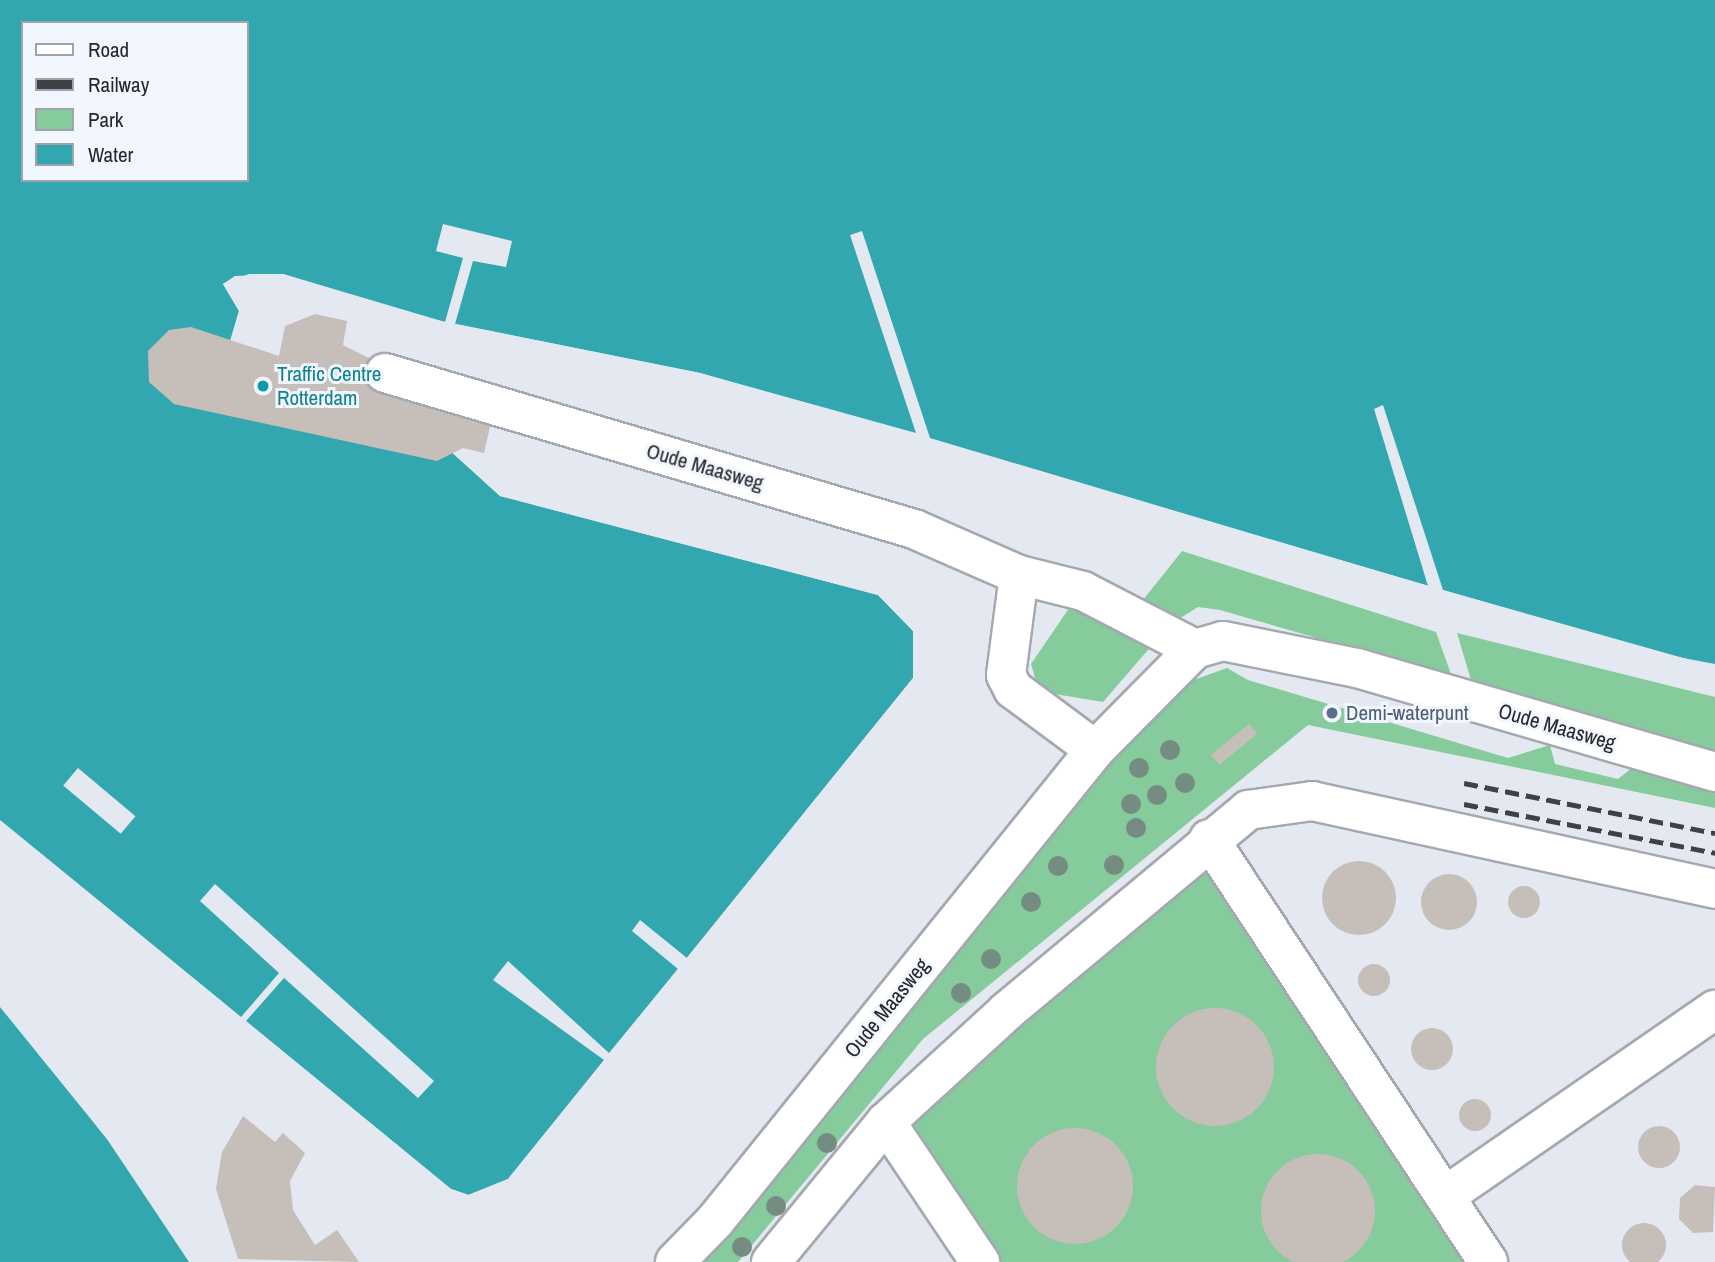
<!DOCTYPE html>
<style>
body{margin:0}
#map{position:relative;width:1715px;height:1262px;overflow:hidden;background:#e4e9f1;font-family:"Archivo Narrow",sans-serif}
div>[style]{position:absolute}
.green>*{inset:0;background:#85cb9b}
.water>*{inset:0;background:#32a7b0}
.pier>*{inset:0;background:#e4e9f1;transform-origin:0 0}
.building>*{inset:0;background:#c6beb9;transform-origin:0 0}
.round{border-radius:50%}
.roads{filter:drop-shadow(2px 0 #a4a8b0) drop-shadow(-2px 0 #a4a8b0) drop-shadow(0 2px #a4a8b0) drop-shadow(0 -2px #a4a8b0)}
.minor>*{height:38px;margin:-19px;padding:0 19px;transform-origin:19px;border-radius:19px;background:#fff}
.rail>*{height:5px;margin-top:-2.5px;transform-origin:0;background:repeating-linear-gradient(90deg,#404145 0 14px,transparent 0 21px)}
.trees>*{width:20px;height:20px;margin:-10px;border-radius:50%;background:#748c82}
.dots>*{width:19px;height:19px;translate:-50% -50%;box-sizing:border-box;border:4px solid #f2f6fe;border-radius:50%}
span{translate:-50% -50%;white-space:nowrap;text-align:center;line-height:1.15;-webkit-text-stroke:6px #f2f6fe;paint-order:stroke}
.culture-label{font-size:21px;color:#0d838f}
.left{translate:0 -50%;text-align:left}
.street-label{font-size:21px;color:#26272a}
.service-label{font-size:21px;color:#4e5e75}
.legend{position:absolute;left:21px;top:21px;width:228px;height:161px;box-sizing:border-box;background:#f2f6fe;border:2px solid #a0a3a9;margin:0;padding:9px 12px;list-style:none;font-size:21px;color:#26272a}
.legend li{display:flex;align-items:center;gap:14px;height:35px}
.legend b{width:35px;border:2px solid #a0a3a9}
</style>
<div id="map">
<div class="green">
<div style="clip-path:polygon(1182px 551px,1436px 632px,1452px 677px,1220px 610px,1198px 607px,1174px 622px,1143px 600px)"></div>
<div style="clip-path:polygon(1074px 601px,1154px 643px,1103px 702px,1049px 693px,1036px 681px,1031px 664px)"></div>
<div style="clip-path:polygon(1457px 633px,1715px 697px,1715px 753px,1474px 690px)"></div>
<div style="clip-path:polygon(1227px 668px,1248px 680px,1508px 758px,1550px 745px,1555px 764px,1618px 779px,1632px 768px,1715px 791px,1715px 808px,1308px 725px,923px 1039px,738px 1262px,702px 1262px,1075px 791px,1185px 683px)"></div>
<div style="clip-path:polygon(1200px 859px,1481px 1262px,990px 1262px,911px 1144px,908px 1115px)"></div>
</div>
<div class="water">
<div style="clip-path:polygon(evenodd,0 0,1715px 0,1715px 664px,1662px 654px,700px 373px,426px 318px,283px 274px,249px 274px,223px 284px,239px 311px,222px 368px,414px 418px,500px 496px,878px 595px,913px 631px,913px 678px,508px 1179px,468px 1195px,451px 1189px,0 820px,0 0,23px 23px,247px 23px,247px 180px,23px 180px,23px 23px)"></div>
<div style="clip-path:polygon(0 1007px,107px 1139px,189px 1262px,0 1262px)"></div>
</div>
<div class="pier">
<div style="clip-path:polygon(443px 224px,512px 241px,506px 267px,473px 261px,455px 324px,700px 373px,916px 433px,850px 235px,862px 231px,930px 438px,1428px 586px,1374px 409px,1383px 405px,1443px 590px,1715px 667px,1661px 658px,700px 376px,425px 322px,283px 277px,236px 280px,228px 285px,243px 311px,226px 366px,416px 415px,502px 493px,879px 592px,902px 608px,917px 630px,916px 680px,510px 1181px,489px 1194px,469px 1198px,449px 1192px,0 820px,241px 1017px,279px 973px,200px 901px,215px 884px,434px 1081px,418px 1098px,284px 978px,246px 1021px,451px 1189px,469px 1195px,508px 1179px,604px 1060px,493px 980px,508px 961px,609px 1053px,678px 969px,632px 931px,640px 920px,687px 958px,913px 678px,916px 654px,913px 631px,878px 595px,500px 496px,414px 418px,222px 369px,239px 311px,223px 284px,235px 276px,283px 274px,445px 322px,463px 258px,436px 251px)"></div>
<div style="left:78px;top:768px;width:75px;height:23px;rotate:40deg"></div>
<div style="clip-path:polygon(2px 1004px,109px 1137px,193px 1262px,107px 1139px)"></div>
</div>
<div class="building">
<div style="clip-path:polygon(315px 314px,347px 321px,343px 345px,371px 359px,366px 384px,456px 415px,492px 418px,484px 453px,463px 448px,437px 461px,174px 404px,149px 382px,148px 351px,169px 330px,191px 327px,279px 356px,285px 326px)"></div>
<div style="left:1249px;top:724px;width:13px;height:49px;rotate:51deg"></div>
<div class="round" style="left:1322px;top:861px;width:74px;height:74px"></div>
<div class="round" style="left:1421px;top:874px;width:56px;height:56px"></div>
<div class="round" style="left:1508px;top:886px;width:32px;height:32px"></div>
<div class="round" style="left:1358px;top:964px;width:32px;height:32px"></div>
<div class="round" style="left:1156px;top:1008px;width:118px;height:118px"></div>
<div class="round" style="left:1411px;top:1028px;width:42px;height:42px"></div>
<div class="round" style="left:1459px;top:1099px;width:32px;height:32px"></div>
<div style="clip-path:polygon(243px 1116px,275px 1142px,283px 1133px,305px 1153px,290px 1181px,293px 1210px,315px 1245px,337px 1230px,359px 1262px,238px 1259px,216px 1189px,222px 1152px)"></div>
<div class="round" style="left:1638px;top:1126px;width:42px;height:42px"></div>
<div class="round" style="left:1017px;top:1128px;width:116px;height:116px"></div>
<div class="round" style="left:1261px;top:1154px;width:114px;height:114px"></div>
<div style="clip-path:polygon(1695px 1185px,1715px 1187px,1713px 1232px,1693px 1233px,1679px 1219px,1680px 1198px)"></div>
<div class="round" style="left:1622px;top:1223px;width:44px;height:44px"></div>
</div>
<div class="roads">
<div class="minor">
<div style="left:385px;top:373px;width:552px;rotate:16.43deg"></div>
<div style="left:914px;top:529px;width:115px;rotate:23.7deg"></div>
<div style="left:1019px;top:575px;width:101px;rotate:97.4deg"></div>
<div style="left:1006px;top:675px;width:16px;rotate:63deg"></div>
<div style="left:1013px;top:689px;width:102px;rotate:36.6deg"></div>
<div style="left:1019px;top:575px;width:66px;rotate:14deg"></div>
<div style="left:1083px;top:591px;width:126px;rotate:27.4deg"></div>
<div style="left:1209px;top:839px;width:507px;rotate:56.59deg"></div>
<div style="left:886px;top:1122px;width:169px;rotate:56.1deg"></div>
<div style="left:1445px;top:1196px;width:328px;rotate:-34.6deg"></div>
<div style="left:675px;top:1262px;width:57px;rotate:-45.7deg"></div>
<div style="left:715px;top:1221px;width:605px;rotate:-51.1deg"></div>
<div style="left:1095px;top:750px;width:142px;rotate:-45.3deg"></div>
<div style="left:1195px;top:649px;width:29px;rotate:-16deg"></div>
<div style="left:1223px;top:641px;width:137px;rotate:11.4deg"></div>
<div style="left:1357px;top:668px;width:373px;rotate:16.2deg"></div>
<div style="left:771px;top:1262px;width:181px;rotate:-50.6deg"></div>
<div style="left:886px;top:1122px;width:164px;rotate:-42.5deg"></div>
<div style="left:1007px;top:1011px;width:314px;rotate:-39.8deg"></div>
<div style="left:1248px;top:810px;width:65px;rotate:-8deg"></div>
<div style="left:1312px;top:801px;width:412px;rotate:12.3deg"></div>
</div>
</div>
<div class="rail">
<div style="left:1464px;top:783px;width:256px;rotate:11.3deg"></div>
<div style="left:1464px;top:804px;width:256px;rotate:11deg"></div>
</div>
<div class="trees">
<div style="left:1170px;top:750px"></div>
<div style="left:1139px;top:768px"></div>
<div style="left:1185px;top:783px"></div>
<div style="left:1157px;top:795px"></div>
<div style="left:1131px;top:804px"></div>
<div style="left:1136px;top:828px"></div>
<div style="left:1114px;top:865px"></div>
<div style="left:1058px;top:866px"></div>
<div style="left:1031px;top:902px"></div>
<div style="left:991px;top:959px"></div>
<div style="left:961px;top:993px"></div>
<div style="left:827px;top:1143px"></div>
<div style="left:776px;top:1206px"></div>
<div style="left:742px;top:1247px"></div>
</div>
<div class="dots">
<div style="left:263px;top:386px;background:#0f9aa8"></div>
<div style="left:1332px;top:713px;background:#5c6f8a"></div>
</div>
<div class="culture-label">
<span class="left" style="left:277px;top:386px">Traffic Centre<br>Rotterdam</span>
</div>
<div class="street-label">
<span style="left:705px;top:467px;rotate:16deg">Oude Maasweg</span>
<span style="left:1557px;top:727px;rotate:16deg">Oude Maasweg</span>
<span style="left:887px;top:1008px;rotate:-51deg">Oude Maasweg</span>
</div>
<div class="service-label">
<span class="left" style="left:1346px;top:713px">Demi-waterpunt</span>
</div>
<ul class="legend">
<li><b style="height:9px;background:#fff"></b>Road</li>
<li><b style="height:9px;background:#404145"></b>Railway</li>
<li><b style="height:19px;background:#85cb9b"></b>Park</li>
<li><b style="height:19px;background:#32a7b0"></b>Water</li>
</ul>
</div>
